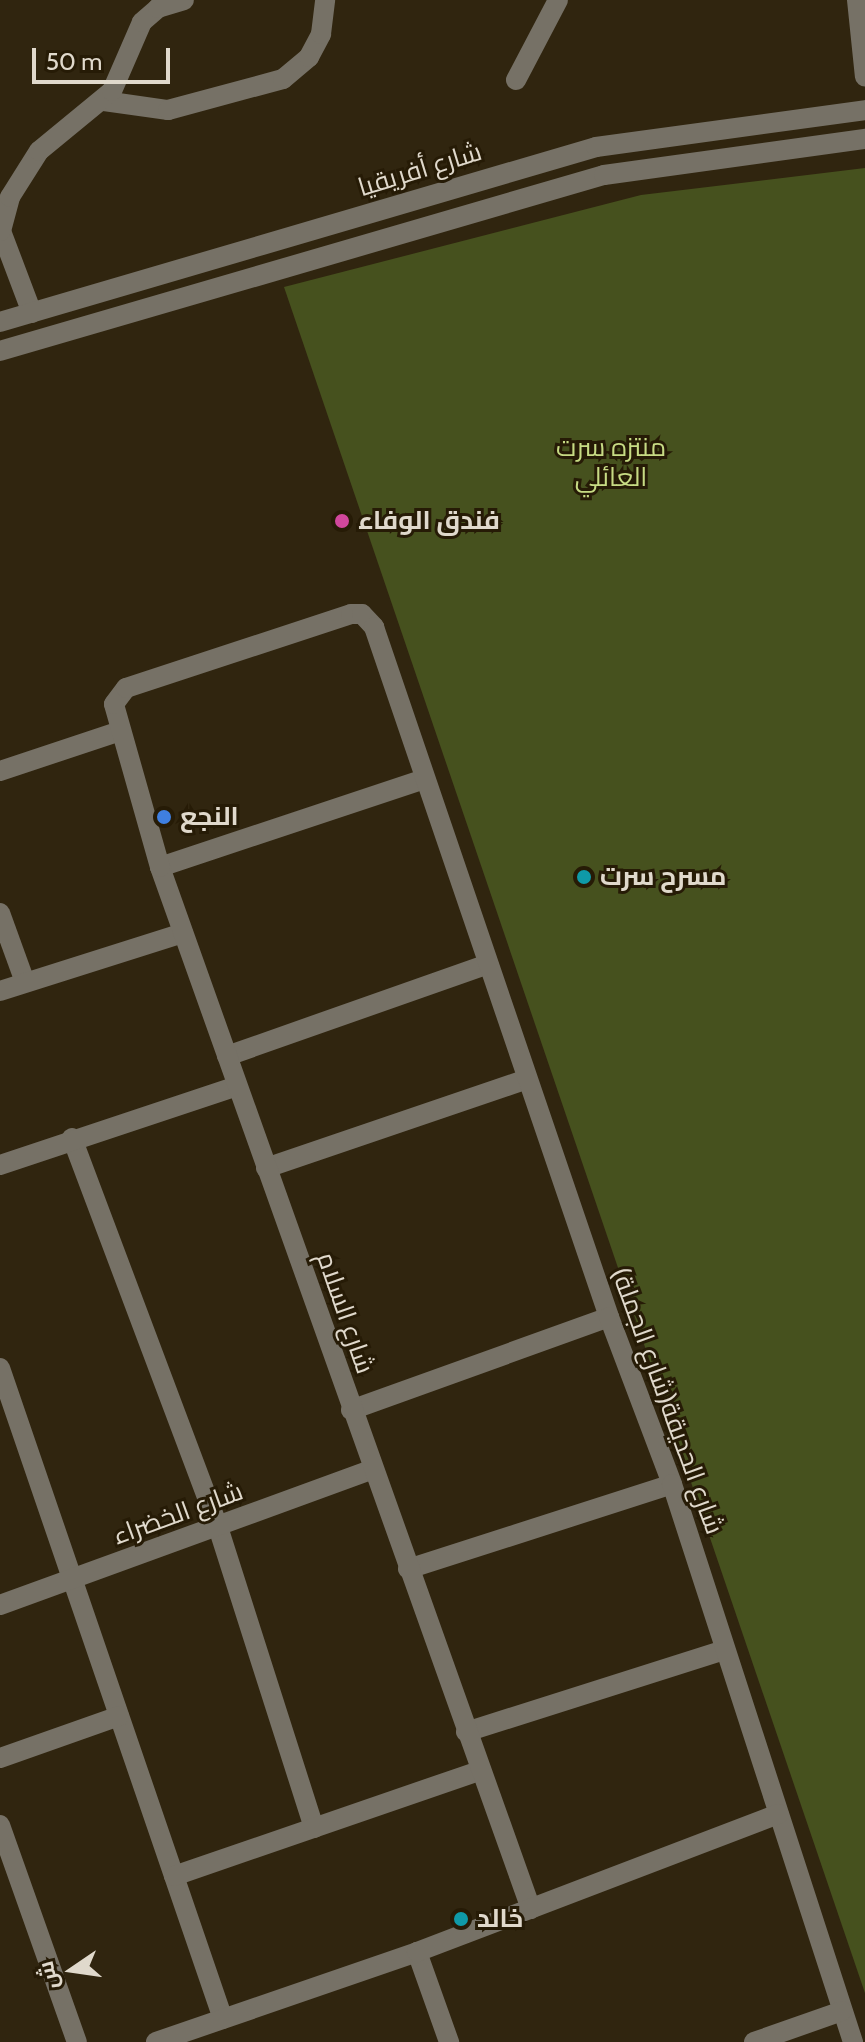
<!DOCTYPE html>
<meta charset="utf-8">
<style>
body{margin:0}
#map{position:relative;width:865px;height:2042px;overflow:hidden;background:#30250f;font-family:Cabin,Cairo,sans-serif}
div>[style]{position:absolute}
.green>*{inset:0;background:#46511e}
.minor>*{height:20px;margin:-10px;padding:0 10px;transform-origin:10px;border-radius:10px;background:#767166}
.dots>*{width:22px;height:22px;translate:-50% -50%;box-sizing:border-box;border:4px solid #261b06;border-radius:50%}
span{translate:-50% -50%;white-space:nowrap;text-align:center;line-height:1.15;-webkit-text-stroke:6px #261b06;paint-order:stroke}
.street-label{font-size:26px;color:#e0d9cc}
.park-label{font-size:26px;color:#c7db84}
.poi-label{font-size:26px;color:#e0d9cc;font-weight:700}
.left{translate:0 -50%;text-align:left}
.north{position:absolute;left:32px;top:1930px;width:80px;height:80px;-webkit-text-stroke:6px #261b06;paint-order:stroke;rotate:257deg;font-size:22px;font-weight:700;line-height:32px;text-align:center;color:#e0d9cc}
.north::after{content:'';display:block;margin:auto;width:28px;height:36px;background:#e0d9cc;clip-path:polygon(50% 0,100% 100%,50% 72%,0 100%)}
.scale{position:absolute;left:32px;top:48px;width:138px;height:36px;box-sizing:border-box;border:4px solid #e0d9cc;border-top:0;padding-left:10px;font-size:24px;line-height:28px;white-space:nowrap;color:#e0d9cc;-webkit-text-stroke:6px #261b06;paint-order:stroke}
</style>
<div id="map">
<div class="green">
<div style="clip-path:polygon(865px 168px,865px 1993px,284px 287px,641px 195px)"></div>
</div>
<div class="minor">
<div style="left:857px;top:0;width:77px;rotate:84.1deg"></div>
<div style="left:516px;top:80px;width:90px;rotate:-62.3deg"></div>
<div style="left:104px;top:101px;width:65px;rotate:8deg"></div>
<div style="left:168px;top:110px;width:119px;rotate:-15.1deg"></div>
<div style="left:283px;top:79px;width:34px;rotate:-40deg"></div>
<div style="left:309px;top:57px;width:26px;rotate:-62deg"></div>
<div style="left:321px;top:34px;width:34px;rotate:-83deg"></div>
<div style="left:32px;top:313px;width:88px;rotate:-110.7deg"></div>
<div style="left:1px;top:231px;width:35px;rotate:-75deg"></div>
<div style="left:10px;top:197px;width:54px;rotate:-57.8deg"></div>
<div style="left:39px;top:151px;width:94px;rotate:-39.4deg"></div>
<div style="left:112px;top:91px;width:75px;rotate:-66.5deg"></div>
<div style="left:142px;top:22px;width:21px;rotate:-41deg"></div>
<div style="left:158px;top:8px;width:27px;rotate:-17deg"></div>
<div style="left:0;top:322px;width:621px;rotate:-16.36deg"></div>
<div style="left:596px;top:147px;width:272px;rotate:-7.8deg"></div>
<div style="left:0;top:351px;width:629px;rotate:-16.25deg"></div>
<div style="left:604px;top:175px;width:263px;rotate:-7.9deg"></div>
<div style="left:0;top:771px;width:126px;rotate:-18.4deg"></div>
<div style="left:160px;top:867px;width:278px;rotate:-18.4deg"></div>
<div style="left:0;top:913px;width:73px;rotate:70.1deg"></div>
<div style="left:0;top:991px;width:192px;rotate:-17.6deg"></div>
<div style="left:227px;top:1056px;width:277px;rotate:-19.4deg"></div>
<div style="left:72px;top:1138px;width:415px;rotate:69.4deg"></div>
<div style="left:218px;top:1527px;width:316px;rotate:72.3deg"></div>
<div style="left:0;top:1165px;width:250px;rotate:-18.4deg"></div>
<div style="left:266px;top:1168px;width:276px;rotate:-18.8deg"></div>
<div style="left:0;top:1368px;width:688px;rotate:71.09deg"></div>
<div style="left:351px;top:1410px;width:274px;rotate:-19.8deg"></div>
<div style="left:408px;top:1569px;width:277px;rotate:-17.8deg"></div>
<div style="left:0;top:1605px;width:397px;rotate:-20deg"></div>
<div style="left:466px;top:1732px;width:271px;rotate:-17.6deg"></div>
<div style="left:0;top:1758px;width:126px;rotate:-19.4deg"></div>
<div style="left:0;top:1825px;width:230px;rotate:70.5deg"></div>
<div style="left:174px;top:1876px;width:323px;rotate:-19deg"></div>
<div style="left:531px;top:1909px;width:1106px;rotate:-109.6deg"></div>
<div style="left:160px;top:867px;width:169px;rotate:-105.8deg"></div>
<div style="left:114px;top:704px;width:20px;rotate:-53deg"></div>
<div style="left:126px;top:688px;width:237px;rotate:-18.2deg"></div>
<div style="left:351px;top:614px;width:11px"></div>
<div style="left:362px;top:614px;width:18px;rotate:47deg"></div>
<div style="left:374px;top:627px;width:729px;rotate:71.19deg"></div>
<div style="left:609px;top:1317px;width:178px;rotate:69.3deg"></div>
<div style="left:672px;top:1484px;width:587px;rotate:72.03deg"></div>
<div style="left:417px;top:1952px;width:96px;rotate:70.4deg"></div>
<div style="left:156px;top:2042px;width:276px;rotate:-19deg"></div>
<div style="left:417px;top:1952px;width:387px;rotate:-20.9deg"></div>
<div style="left:754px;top:2042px;width:93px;rotate:-19.4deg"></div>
</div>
<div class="dots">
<div style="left:342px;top:521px;background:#d1479c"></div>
<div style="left:164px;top:817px;background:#3f7fe0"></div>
<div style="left:584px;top:877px;background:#0f9aa8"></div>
<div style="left:461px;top:1919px;background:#0f9aa8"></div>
</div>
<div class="street-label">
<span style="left:420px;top:170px;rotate:-17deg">شارع أفريقيا</span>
<span style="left:345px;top:1313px;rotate:71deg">شارع السلام</span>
<span style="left:667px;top:1401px;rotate:70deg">شارع الحديقة(شارع الجملة)</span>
<span style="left:178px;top:1514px;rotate:-20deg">شارع الخضراء</span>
</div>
<div class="park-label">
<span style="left:611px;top:463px">منتزه سرت<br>العائلي</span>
</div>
<div class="poi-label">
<span class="left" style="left:358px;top:521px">فندق الوفاء</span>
<span class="left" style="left:180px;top:817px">النجع</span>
<span class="left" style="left:600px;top:877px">مسرح سرت</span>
<span class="left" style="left:477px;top:1919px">خالد</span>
</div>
<div class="north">ش</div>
<div class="scale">50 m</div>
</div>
